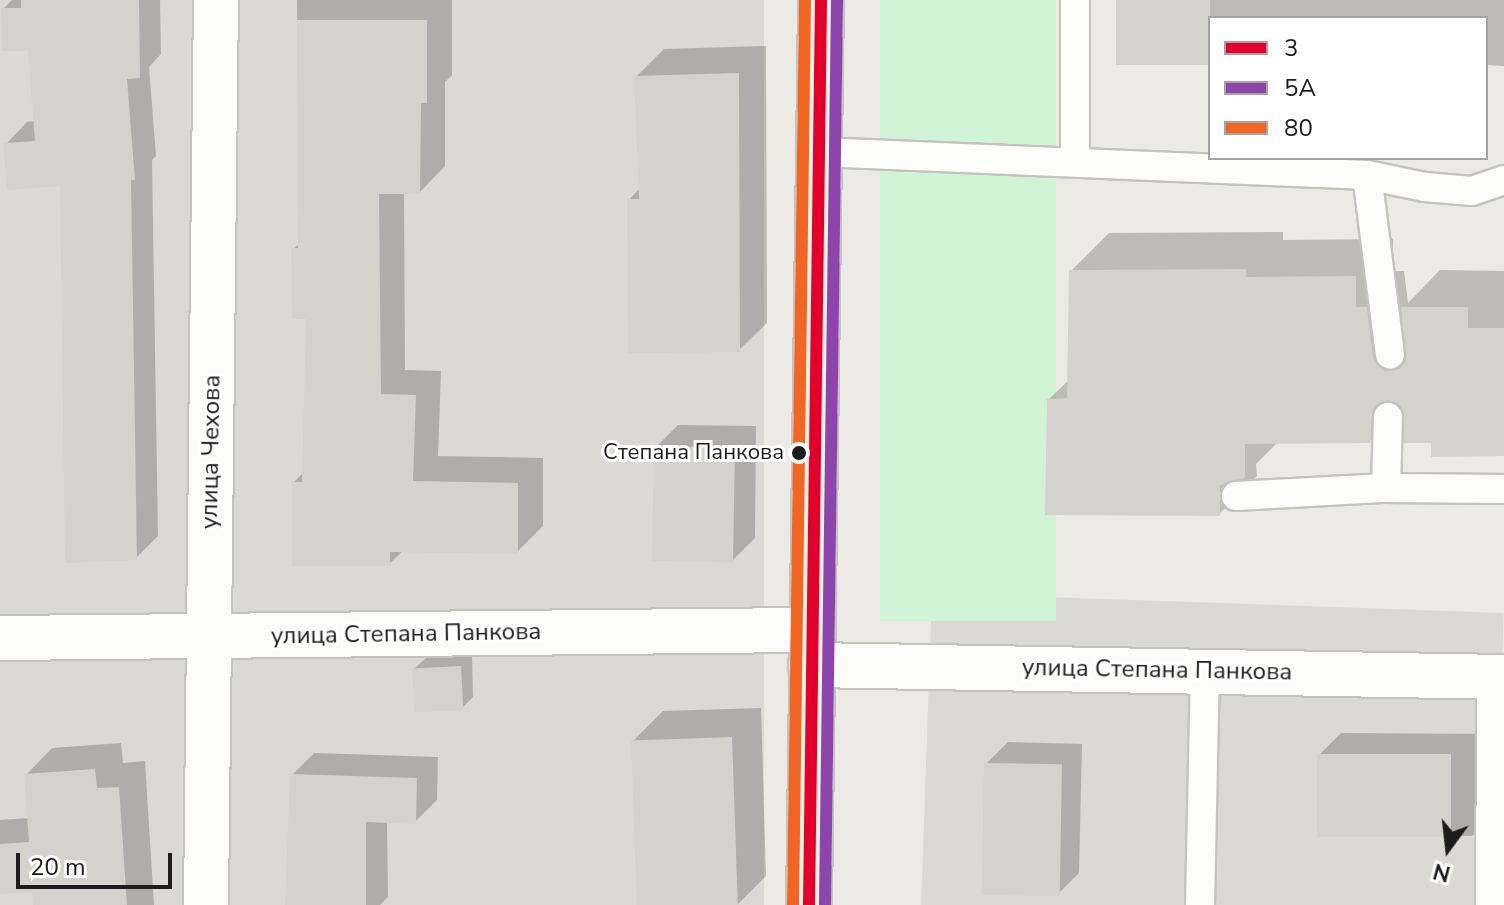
<!DOCTYPE html>
<meta charset="utf-8">
<style>
body{margin:0}
#map{position:relative;width:1504px;height:905px;overflow:hidden;background:#ebeae4;font-family:"Nunito Sans",sans-serif}
div>[style]{position:absolute}
.residential>*{inset:0;background:#dad9d6;transform-origin:0 0}
.park>*{inset:0;background:#d0f4d5;transform-origin:0 0}
.shadow>*{inset:0;background:#0003}
.building>*{inset:0;background:#d4d2cc;transform-origin:0 0}
.roads{filter:drop-shadow(2px 0 #c3c3c0) drop-shadow(-2px 0 #c3c3c0) drop-shadow(0 2px #c3c3c0) drop-shadow(0 -2px #c3c3c0)}
.lane>*{height:28px;margin:-14px;padding:0 14px;transform-origin:14px;border-radius:14px;background:#fcfcfb}
.street>*{height:44px;margin:-22px;padding:0 22px;transform-origin:22px;border-radius:22px;background:#fcfcfb}
.secondary>*{height:44px;margin:-22px;padding:0 22px;transform-origin:22px;border-radius:22px;background:#f1f3e8}
.bus-1>*{height:12px;margin:-6px;padding:0 6px;transform-origin:6px;border-radius:6px;background:#e4002b}
.bus-2>*{height:12px;margin:-6px;padding:0 6px;transform-origin:6px;border-radius:6px;background:#8e44ad}
.bus-3>*{height:12px;margin:-6px;padding:0 6px;transform-origin:6px;border-radius:6px;background:#f26522}
.dots>*{width:22px;height:22px;translate:-50% -50%;box-sizing:border-box;border:4px solid #fff;border-radius:50%}
span{translate:-50% -50%;white-space:nowrap;text-align:center;line-height:1.15;-webkit-text-stroke:6px #fff;paint-order:stroke}
.bus-label{font-size:22px;color:#1c1c1c}
.right{translate:-100% -50%;text-align:right}
.street-label{font-size:24px;color:#1c1c1c}
.legend{position:absolute;left:1208px;top:16px;width:280px;height:144px;box-sizing:border-box;background:#fff;border:2px solid #a4a4a4;margin:0;padding:10px 14px;list-style:none;font-size:24px;color:#1c1c1c}
.legend li{display:flex;align-items:center;gap:16px;height:40px}
.legend b{width:40px;border:2px solid #a4a4a4}
.north{position:absolute;left:1408px;top:809px;width:80px;height:80px;-webkit-text-stroke:6px #fff;paint-order:stroke;rotate:195deg;font-size:22px;font-weight:700;line-height:32px;text-align:center;color:#1c1c1c}
.north::after{content:'';display:block;margin:auto;width:28px;height:36px;background:#1c1c1c;clip-path:polygon(50% 0,100% 100%,50% 72%,0 100%)}
.scale{position:absolute;left:16px;top:853px;width:156px;height:36px;box-sizing:border-box;border:4px solid #1c1c1c;border-top:0;padding-left:10px;font-size:24px;line-height:28px;white-space:nowrap;color:#1c1c1c;-webkit-text-stroke:6px #fff;paint-order:stroke}
</style>
<div id="map">
<div class="residential">
<div style="left:0;top:0;width:764px;height:905px"></div>
<div style="left:932px;top:593px;width:572px;height:312px;rotate:2deg"></div>
</div>
<div class="park">
<div style="left:880px;top:0;width:176px;height:621px"></div>
</div>
<div class="shadow">
<div style="clip-path:polygon(12px 0,160px 0,161px 54px,149px 67px,156px 156px,152px 160px,158px 536px,136px 558px,62px 184px,6px 144px,27px 122px,35px 121px,29px 49px,3px 9px)"></div>
<div style="clip-path:polygon(297px 0,452px 0,452px 75px,445px 82px,445px 166px,420px 192px,404px 192px,405px 370px,441px 371px,438px 456px,543px 458px,543px 526px,517px 552px,403px 551px,389px 564px,294px 482px,304px 472px,308px 317px,293px 249px,300px 243px)"></div>
<div style="clip-path:polygon(1118px 0,1504px 0,1504px 66px,1486px 65px,1486px 18px,1210px 18px,1210px 64px)"></div>
<div style="clip-path:polygon(766px 46px,767px 323px,739px 350px,629px 200px,640px 188px,636px 77px,664px 49px)"></div>
<div style="clip-path:polygon(1283px 232px,1283px 240px,1393px 239px,1393px 271px,1404px 271px,1408px 303px,1440px 270px,1504px 271px,1504px 454px,1433px 441px,1405px 406px,1369px 441px,1278px 442px,1256px 464px,1257px 476px,1219px 514px,1049px 399px,1069px 380px,1071px 271px,1109px 233px)"></div>
<div style="clip-path:polygon(678px 425px,756px 426px,755px 538px,733px 560px,656px 447px)"></div>
<div style="clip-path:polygon(472px 656px,473px 697px,462px 708px,414px 669px,426px 658px)"></div>
<div style="clip-path:polygon(761px 708px,766px 876px,737px 905px,638px 905px,633px 741px,663px 711px)"></div>
<div style="clip-path:polygon(1341px 733px,1495px 734px,1494px 814px,1472px 836px,1319px 835px,1319px 755px)"></div>
<div style="clip-path:polygon(1008px 742px,1082px 744px,1079px 873px,1057px 895px,986px 764px)"></div>
<div style="clip-path:polygon(121px 743px,123px 763px,145px 761px,154px 905px,35px 905px,34px 890px,0 892px,0 820px,29px 818px,26px 775px,52px 748px)"></div>
<div style="clip-path:polygon(314px 753px,438px 757px,437px 800px,415px 822px,387px 820px,388px 897px,380px 905px,290px 905px,292px 775px)"></div>
</div>
<div class="building">
<div style="clip-path:polygon(21px 0,139px 0,140px 78px,127px 79px,135px 180px,131px 180px,137px 560px,65px 563px,60px 186px,7px 190px,3px 143px,35px 141px,28px 51px,2px 51px,1px 8px,21px 8px)"></div>
<div style="left:1116px;top:0;width:94px;height:65px"></div>
<div style="clip-path:polygon(297px 20px,427px 20px,427px 103px,421px 103px,420px 194px,379px 194px,381px 394px,416px 395px,413px 481px,518px 483px,518px 554px,390px 552px,390px 566px,292px 566px,292px 482px,302px 482px,306px 319px,292px 319px,291px 248px,298px 248px)"></div>
<div style="clip-path:polygon(739px 73px,740px 352px,628px 353px,627px 199px,639px 199px,634px 76px)"></div>
<div style="clip-path:polygon(1246px 269px,1246px 277px,1356px 276px,1356px 307px,1367px 307px,1373px 358px,1384px 371px,1400px 369px,1406px 361px,1401px 307px,1468px 307px,1468px 328px,1504px 328px,1504px 456px,1431px 457px,1431px 443px,1404px 443px,1403px 410px,1388px 400px,1373px 409px,1370px 443px,1245px 444px,1245px 478px,1220px 485px,1220px 516px,1045px 515px,1047px 399px,1067px 398px,1069px 270px)"></div>
<div style="left:654px;top:446px;width:81px;height:115px;rotate:1deg"></div>
<div style="left:461px;top:666px;width:44px;height:49px;rotate:87deg"></div>
<div style="left:732px;top:737px;width:168px;height:101px;rotate:88deg"></div>
<div style="left:1317px;top:754px;width:134px;height:83px"></div>
<div style="left:984px;top:763px;width:78px;height:132px;rotate:1deg"></div>
<div style="clip-path:polygon(95px 769px,97px 788px,119px 787px,127px 905px,33px 905px,32px 892px,0 894px,0 844px,29px 842px,24px 774px)"></div>
<div style="clip-path:polygon(290px 774px,417px 778px,416px 824px,366px 822px,366px 905px,285px 905px)"></div>
</div>
<div class="roads">
<div class="lane">
<div style="left:820px;top:152px;width:547px;rotate:2.41deg"></div>
<div style="left:1367px;top:175px;width:59px;rotate:11.7deg"></div>
<div style="left:1425px;top:187px;width:47px;rotate:4.9deg"></div>
<div style="left:1472px;top:191px;width:34px;rotate:-19deg"></div>
<div style="left:1075px;top:162px;width:162px;rotate:-90deg"></div>
<div style="left:1367px;top:175px;width:181px;rotate:82.7deg"></div>
<div style="left:1386px;top:488px;width:71px;rotate:-88.4deg"></div>
<div style="left:1236px;top:496px;width:150px;rotate:-3.1deg"></div>
<div style="left:1386px;top:488px;width:118px;rotate:0.5deg"></div>
<div style="left:1200px;top:905px;width:235px;rotate:-88.8deg"></div>
<div style="left:1490px;top:905px;width:228px;rotate:-89.7deg"></div>
</div>
<div class="street">
<div style="left:0;top:638px;width:811px;rotate:-0.57deg"></div>
<div style="left:811px;top:665px;width:693px;rotate:0.99deg"></div>
<div style="left:206px;top:905px;width:905px;rotate:-89.37deg"></div>
</div>
<div class="secondary">
<div style="left:809px;top:905px;width:905px;rotate:-89.24deg"></div>
</div>
</div>
<div class="bus-1">
<div style="left:809px;top:905px;width:905px;rotate:-89.24deg"></div>
</div>
<div class="bus-2">
<div style="left:825px;top:905px;width:905px;rotate:-89.24deg"></div>
</div>
<div class="bus-3">
<div style="left:793px;top:905px;width:905px;rotate:-89.24deg"></div>
</div>
<div class="dots">
<div style="left:799px;top:453px;background:#1c1c1c"></div>
</div>
<div class="bus-label">
<span class="right" style="left:784px;top:453px">Степана Панкова</span>
</div>
<div class="street-label">
<span style="left:211px;top:452px;rotate:-89deg">улица Чехова</span>
<span style="left:406px;top:634px;rotate:-1deg">улица Степана Панкова</span>
<span style="left:1157px;top:670px;rotate:1deg">улица Степана Панкова</span>
</div>
<ul class="legend">
<li><b style="height:10px;background:#e4002b"></b>3</li>
<li><b style="height:10px;background:#8e44ad"></b>5А</li>
<li><b style="height:10px;background:#f26522"></b>80</li>
</ul>
<div class="north">N</div>
<div class="scale">20 m</div>
</div>
